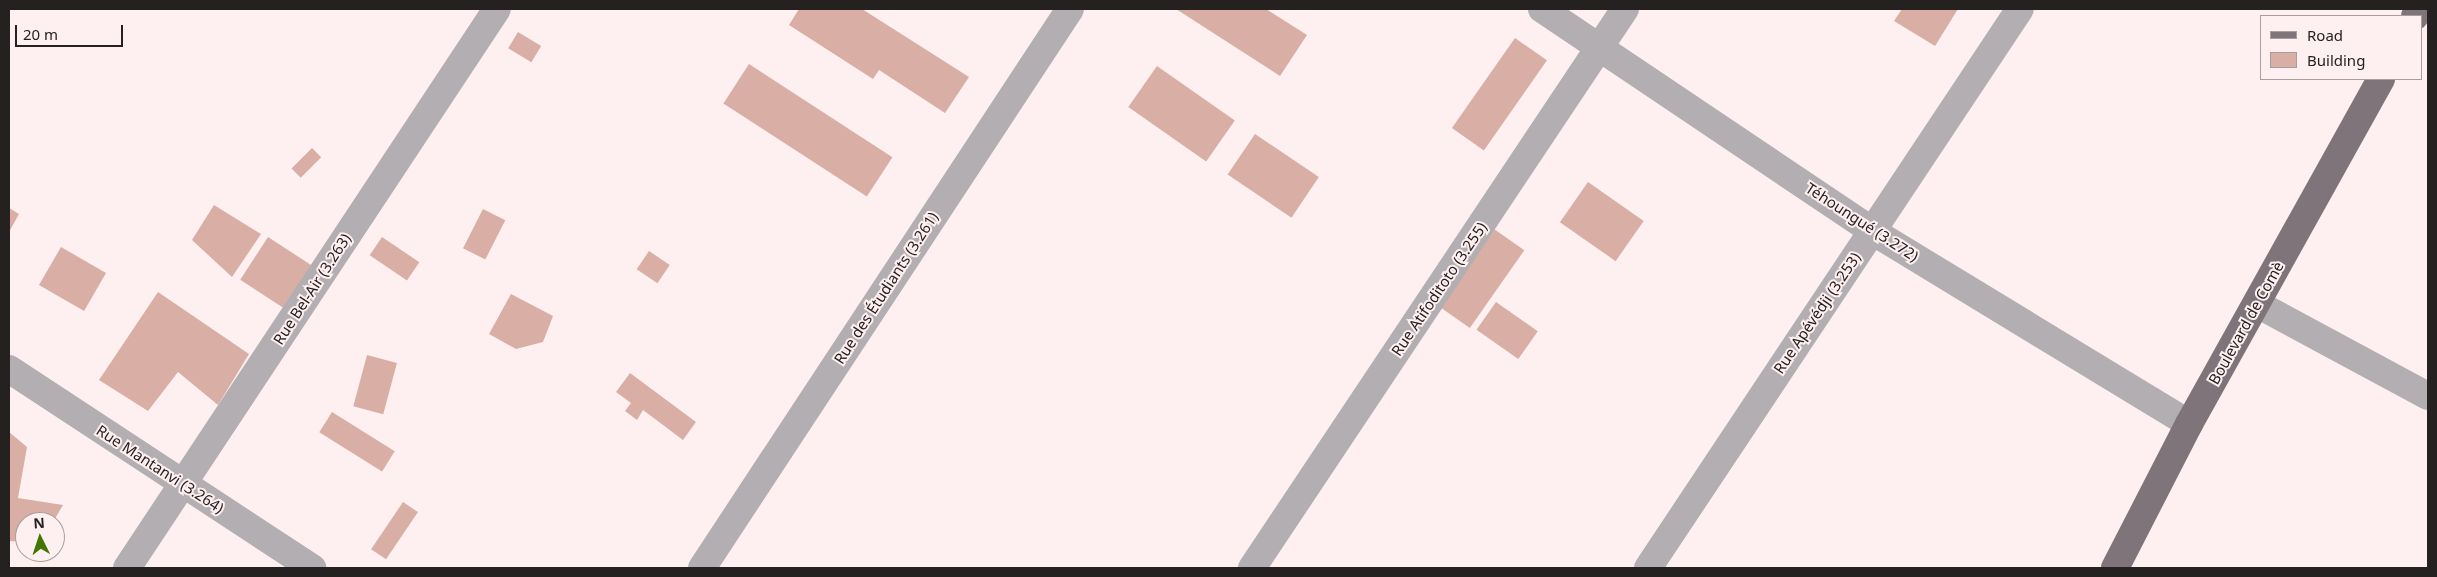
<!DOCTYPE html>
<meta charset="utf-8">
<style>
body{margin:0}
#map{position:relative;width:2437px;height:577px;overflow:hidden;background:#feeff0;font-family:"Noto Sans",sans-serif}
div>[style]{position:absolute}
.building>*{inset:0;background:#d9afa5;transform-origin:0 0}
.street>*{height:28px;margin:-14px;padding:0 14px;transform-origin:14px;border-radius:14px;background:#b3aeb1}
.primary>*{height:28px;margin:-14px;padding:0 14px;transform-origin:14px;border-radius:14px;background:#7e7479}
span{translate:-50% -50%;white-space:nowrap;text-align:center;line-height:1.15;-webkit-text-stroke:4px #feeff0;paint-order:stroke}
.street-label{font-size:15px;color:#262121}
.frame{position:absolute;inset:0;border:10px solid #262121;pointer-events:none}
.legend{position:absolute;left:2260px;top:15px;width:162px;height:65px;box-sizing:border-box;background:#feeff0;border:1px solid #a89d9d;margin:0;padding:6px 9px;list-style:none;font-size:15px;color:#262121}
.legend li{display:flex;align-items:center;gap:10px;height:25px}
.legend b{width:25px;border:1px solid #a89d9d}
.north{position:absolute;left:15px;top:512px;width:50px;height:50px;box-sizing:border-box;background:#feeff0;border:1px solid #a89d9d;border-radius:50%;rotate:356deg;font-size:14px;font-weight:700;line-height:20px;text-align:center;color:#262121}
.north::after{content:'';display:block;margin:auto;width:18px;height:22px;background:#447702;clip-path:polygon(50% 0,100% 100%,50% 72%,0 100%)}
.scale{position:absolute;left:15px;top:25px;width:108px;height:22px;box-sizing:border-box;border:2px solid #262121;border-top:0;padding-left:6px;font-size:15px;line-height:18px;white-space:nowrap;color:#262121;-webkit-text-stroke:4px #feeff0;paint-order:stroke}
</style>
<div id="map">
<div class="building">
<div style="clip-path:polygon(799px 9px,862px 9px,969px 77px,945px 113px,879px 70px,873px 79px,789px 25px)"></div>
<div style="clip-path:polygon(1176px 9px,1266px 9px,1307px 35px,1280px 76px)"></div>
<div style="clip-path:polygon(1902px 9px,1958px 9px,1935px 46px,1894px 21px)"></div>
<div style="left:518px;top:32px;width:27px;height:19px;rotate:31deg"></div>
<div style="left:1515px;top:38px;width:39px;height:110px;rotate:35deg"></div>
<div style="left:749px;top:64px;width:171px;height:47px;rotate:33deg"></div>
<div style="left:1157px;top:66px;width:95px;height:50px;rotate:35deg"></div>
<div style="left:1255px;top:134px;width:77px;height:49px;rotate:34deg"></div>
<div style="left:312px;top:148px;width:13px;height:29px;rotate:45deg"></div>
<div style="left:1588px;top:182px;width:68px;height:49px;rotate:35deg"></div>
<div style="clip-path:polygon(214px 205px,261px 234px,232px 277px,192px 240px)"></div>
<div style="clip-path:polygon(9px 208px,19px 214px,9px 232px)"></div>
<div style="left:483px;top:209px;width:25px;height:44px;rotate:27deg"></div>
<div style="left:1494px;top:229px;width:37px;height:95px;rotate:35deg"></div>
<div style="left:268px;top:237px;width:59px;height:51px;rotate:33deg"></div>
<div style="left:382px;top:237px;width:45px;height:22px;rotate:34deg"></div>
<div style="left:61px;top:247px;width:52px;height:44px;rotate:30deg"></div>
<div style="left:649px;top:251px;width:25px;height:22px;rotate:34deg"></div>
<div style="clip-path:polygon(158px 292px,249px 354px,218px 405px,178px 372px,148px 411px,99px 380px)"></div>
<div style="clip-path:polygon(511px 294px,553px 316px,543px 342px,516px 349px,489px 334px)"></div>
<div style="left:1496px;top:302px;width:51px;height:34px;rotate:35deg"></div>
<div style="left:367px;top:355px;width:31px;height:53px;rotate:15deg"></div>
<div style="clip-path:polygon(630px 373px,696px 422px,683px 440px,643px 410px,637px 420px,625px 411px,631px 403px,616px 392px)"></div>
<div style="left:332px;top:412px;width:74px;height:24px;rotate:32deg"></div>
<div style="clip-path:polygon(9px 432px,27px 447px,18px 498px,63px 505px,53px 522px,25px 522px,25px 542px,9px 541px)"></div>
<div style="left:403px;top:502px;width:18px;height:57px;rotate:34deg"></div>
</div>
<div class="street">
<div style="left:1542px;top:9px;width:398px;rotate:33.9deg"></div>
<div style="left:1872px;top:231px;width:371px;rotate:31.3deg"></div>
<div style="left:2257px;top:304px;width:194px;rotate:28.3deg"></div>
<div style="left:9px;top:369px;width:363px;rotate:33.3deg"></div>
<div style="left:127px;top:568px;width:670px;rotate:-56.5deg"></div>
<div style="left:702px;top:568px;width:669px;rotate:-56.64deg"></div>
<div style="left:1252px;top:568px;width:672px;rotate:-56.29deg"></div>
<div style="left:1648px;top:568px;width:671px;rotate:-56.36deg"></div>
</div>
<div class="primary">
<div style="left:2415px;top:16px;width:8px;rotate:-60deg"></div>
<div style="left:2115px;top:568px;width:162px;rotate:-62.8deg"></div>
<div style="left:2189px;top:424px;width:395px;rotate:-60.9deg"></div>
</div>
<div class="street-label">
<span style="left:1862px;top:222px;rotate:33deg">Téhoungué (3.272)</span>
<span style="left:886px;top:288px;rotate:-57deg">Rue des Étudiants (3.261)</span>
<span style="left:312px;top:289px;rotate:-57deg">Rue Bel-Air (3.263)</span>
<span style="left:1439px;top:289px;rotate:-56deg">Rue Atifoditoto (3.255)</span>
<span style="left:1817px;top:313px;rotate:-56deg">Rue Apévédji (3.253)</span>
<span style="left:2246px;top:323px;rotate:-61deg">Boulevard de Comè</span>
<span style="left:160px;top:469px;rotate:33deg">Rue Mantanvi (3.264)</span>
</div>
<div class="frame"></div>
<ul class="legend">
<li><b style="height:6px;background:#7e7479"></b>Road</li>
<li><b style="height:14px;background:#d9afa5"></b>Building</li>
</ul>
<div class="north">N</div>
<div class="scale">20 m</div>
</div>
